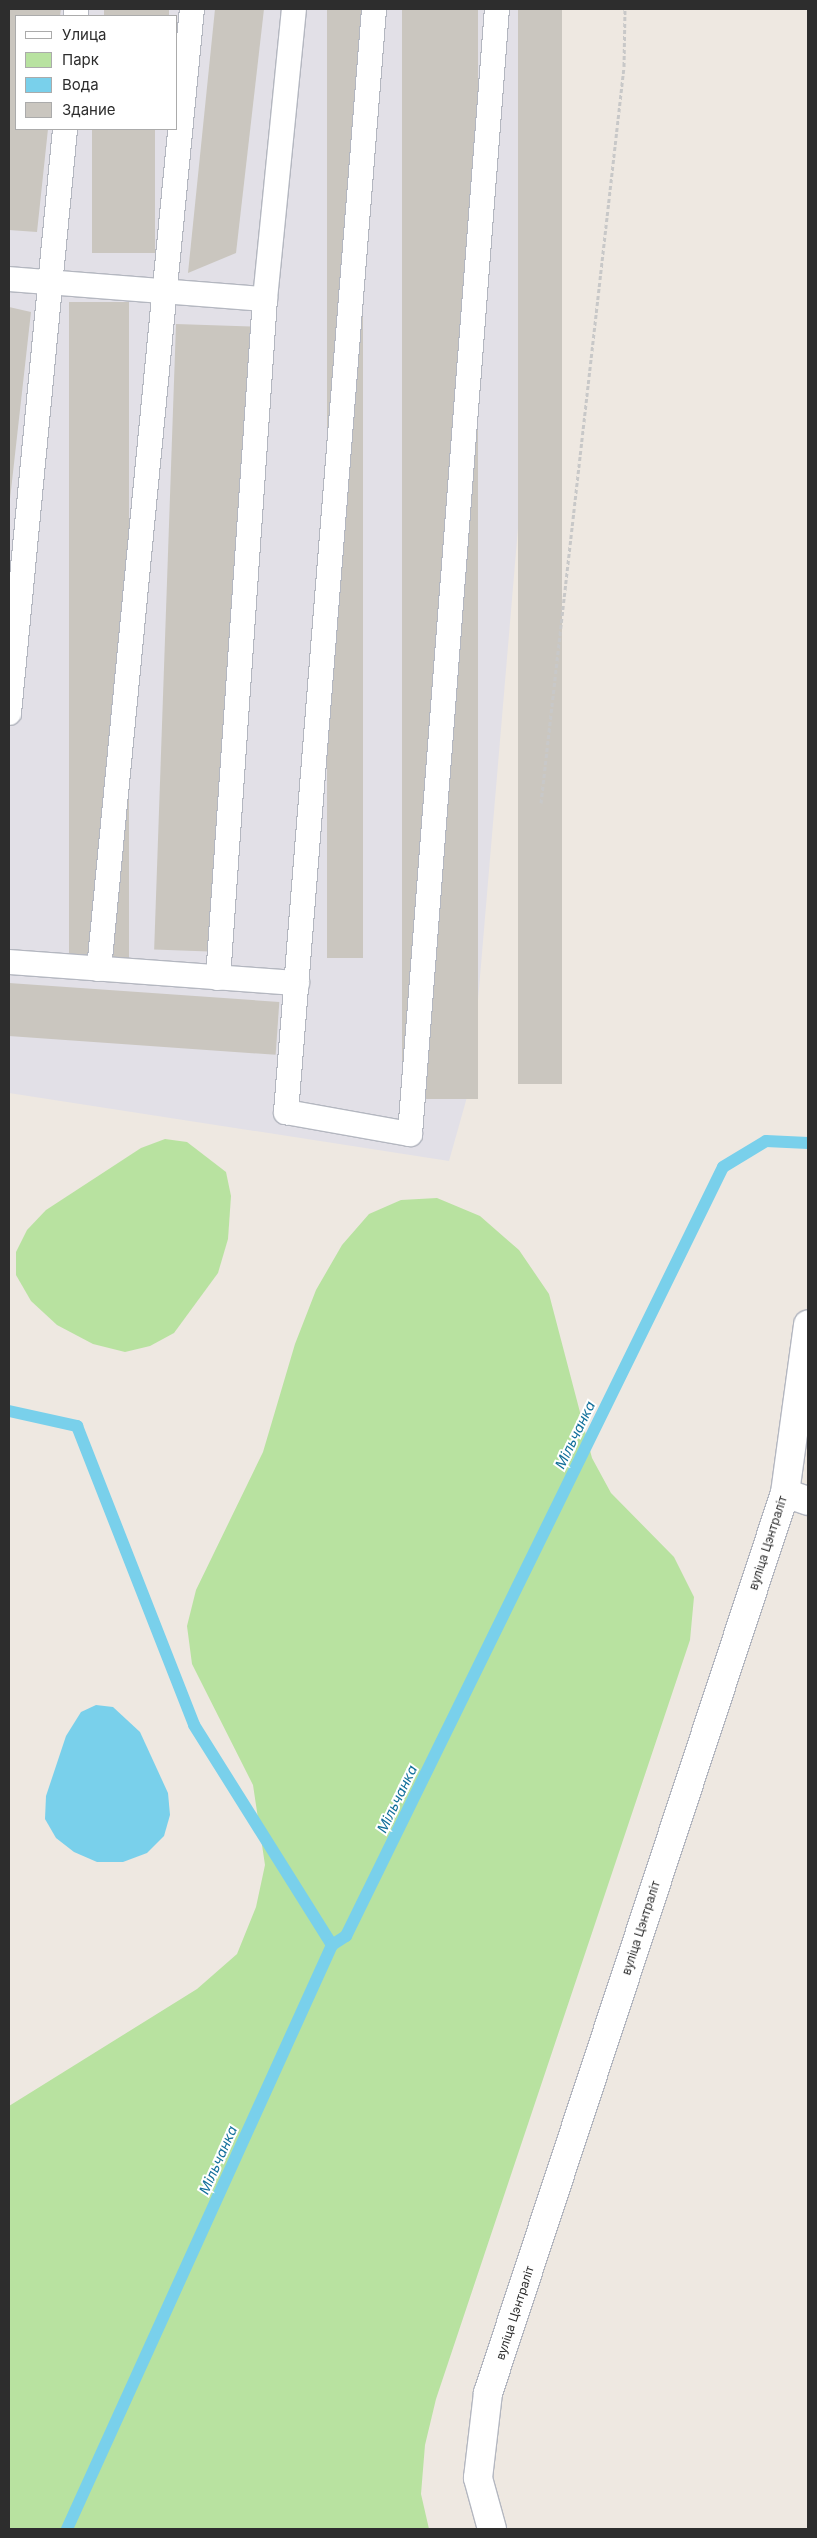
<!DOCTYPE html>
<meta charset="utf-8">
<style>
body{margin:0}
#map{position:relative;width:817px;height:2538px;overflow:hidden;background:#eee8e1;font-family:Inter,sans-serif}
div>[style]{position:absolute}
.industrial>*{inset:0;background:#e2e0e7}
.green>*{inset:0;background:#b8e2a0}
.water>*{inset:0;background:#79d0eb}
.stream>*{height:12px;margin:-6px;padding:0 6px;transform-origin:6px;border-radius:6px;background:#79d0eb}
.building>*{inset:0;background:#cac6bf;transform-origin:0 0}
.path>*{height:3px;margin-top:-1.5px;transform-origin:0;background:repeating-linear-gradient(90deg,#c8c8c8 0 4px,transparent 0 6.5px)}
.roads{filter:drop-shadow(1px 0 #b4b7c0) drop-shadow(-1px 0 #b4b7c0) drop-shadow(0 1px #b4b7c0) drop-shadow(0 -1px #b4b7c0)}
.service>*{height:24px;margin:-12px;padding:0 12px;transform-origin:12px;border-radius:12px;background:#fff}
.minor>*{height:28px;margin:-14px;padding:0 14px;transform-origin:14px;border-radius:14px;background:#fff}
span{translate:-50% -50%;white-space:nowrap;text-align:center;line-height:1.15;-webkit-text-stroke:4px #fff;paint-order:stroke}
.street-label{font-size:12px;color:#2d2d2d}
.water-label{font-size:14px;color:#13709b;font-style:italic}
.frame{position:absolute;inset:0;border:10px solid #2d2d2d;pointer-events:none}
.legend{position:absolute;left:15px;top:15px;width:162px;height:115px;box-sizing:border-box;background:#fff;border:1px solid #ababab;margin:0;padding:6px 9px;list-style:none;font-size:15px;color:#2d2d2d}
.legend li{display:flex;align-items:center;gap:10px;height:25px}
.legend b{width:25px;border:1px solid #ababab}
</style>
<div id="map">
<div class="industrial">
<div style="clip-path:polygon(evenodd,9px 9px,562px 9px,471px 1083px,449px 1161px,9px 1093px,9px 9px,16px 16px,176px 16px,176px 129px,16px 129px,16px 16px)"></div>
</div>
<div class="green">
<div style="clip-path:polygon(165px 1139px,187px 1142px,226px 1172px,231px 1196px,228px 1239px,218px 1273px,174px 1333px,150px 1346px,125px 1352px,93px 1344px,57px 1325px,31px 1301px,16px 1275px,16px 1252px,27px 1230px,46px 1210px,141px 1148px)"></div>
<div style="clip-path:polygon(437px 1198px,480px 1216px,519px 1250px,549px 1294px,592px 1458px,611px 1493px,674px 1557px,694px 1597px,690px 1640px,436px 2399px,425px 2445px,421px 2494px,429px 2529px,9px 2529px,9px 2106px,197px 1989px,237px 1954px,256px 1907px,265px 1865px,253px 1785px,192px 1664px,187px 1626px,196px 1590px,263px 1452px,295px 1344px,316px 1290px,342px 1245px,369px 1214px,401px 1200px)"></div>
</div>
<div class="water">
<div style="clip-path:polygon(96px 1705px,113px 1707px,140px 1732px,168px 1793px,170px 1815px,164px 1836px,147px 1853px,123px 1862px,97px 1862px,74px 1852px,56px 1838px,45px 1819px,46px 1796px,66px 1736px,81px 1712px)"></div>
</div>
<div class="stream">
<div style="left:9px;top:1411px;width:70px;rotate:12.4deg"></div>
<div style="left:77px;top:1426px;width:321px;rotate:68.6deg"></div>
<div style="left:194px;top:1725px;width:260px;rotate:57.9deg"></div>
<div style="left:67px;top:2529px;width:641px;rotate:-65.59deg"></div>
<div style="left:332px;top:1945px;width:17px;rotate:-33deg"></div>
<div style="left:346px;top:1936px;width:856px;rotate:-63.88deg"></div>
<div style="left:723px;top:1167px;width:50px;rotate:-31.2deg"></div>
<div style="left:766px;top:1141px;width:42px;rotate:2.7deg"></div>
</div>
<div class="building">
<div style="clip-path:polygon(9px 9px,61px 9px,60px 16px,16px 16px,16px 129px,48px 129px,37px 232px,9px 230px)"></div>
<div style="left:104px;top:9px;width:65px;height:7px"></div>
<div style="clip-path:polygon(215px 9px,264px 9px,236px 253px,188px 273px)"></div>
<div style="left:327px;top:9px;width:36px;height:949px"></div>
<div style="left:402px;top:9px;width:76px;height:1090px"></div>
<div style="left:518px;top:9px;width:44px;height:1075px"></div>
<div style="left:92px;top:129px;width:63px;height:124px"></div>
<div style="left:69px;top:302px;width:60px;height:659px"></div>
<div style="clip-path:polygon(9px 307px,31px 312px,10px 499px,9px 499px)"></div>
<div style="left:176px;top:324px;width:75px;height:626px;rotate:2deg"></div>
<div style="left:9px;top:983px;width:271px;height:53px;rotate:4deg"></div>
</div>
<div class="path">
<div style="left:541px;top:803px;width:742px;rotate:-83.57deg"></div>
<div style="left:624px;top:66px;width:57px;rotate:-89deg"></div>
</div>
<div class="roads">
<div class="service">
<div style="left:374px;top:9px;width:1107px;rotate:94.56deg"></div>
<div style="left:286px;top:1112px;width:126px;rotate:10.1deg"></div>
<div style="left:410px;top:1134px;width:1128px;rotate:-85.58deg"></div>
<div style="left:76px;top:16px;width:7px;rotate:-90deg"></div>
<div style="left:9px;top:279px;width:257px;rotate:4.5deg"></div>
<div style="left:9px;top:713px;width:587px;rotate:-84.52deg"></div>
<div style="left:9px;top:962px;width:289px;rotate:4.2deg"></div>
<div style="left:99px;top:969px;width:964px;rotate:-84.47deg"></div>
<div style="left:218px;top:978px;width:681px;rotate:-86.04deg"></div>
<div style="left:265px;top:299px;width:291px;rotate:-84.3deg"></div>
</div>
<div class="minor">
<div style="left:785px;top:1493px;width:24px;rotate:19deg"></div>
<div style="left:492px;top:2529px;width:53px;rotate:-105.4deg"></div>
<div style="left:478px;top:2478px;width:86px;rotate:-83.3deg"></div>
<div style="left:488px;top:2393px;width:948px;rotate:-71.74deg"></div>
<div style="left:785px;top:1493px;width:170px;rotate:-82.2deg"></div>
</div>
</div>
<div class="street-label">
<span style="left:768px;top:1543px;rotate:-72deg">вуліца Цэнтраліт</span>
<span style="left:641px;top:1928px;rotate:-72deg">вуліца Цэнтраліт</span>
<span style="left:515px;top:2313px;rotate:-72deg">вуліца Цэнтраліт</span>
</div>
<div class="water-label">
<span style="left:575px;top:1435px;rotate:-64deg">Мільчанка</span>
<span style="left:397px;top:1799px;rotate:-64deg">Мільчанка</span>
<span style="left:218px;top:2160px;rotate:-66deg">Мільчанка</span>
</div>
<div class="frame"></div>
<ul class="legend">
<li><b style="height:6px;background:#fff"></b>Улица</li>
<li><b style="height:14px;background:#b8e2a0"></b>Парк</li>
<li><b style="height:14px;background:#79d0eb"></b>Вода</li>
<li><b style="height:14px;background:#cac6bf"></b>Здание</li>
</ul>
</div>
